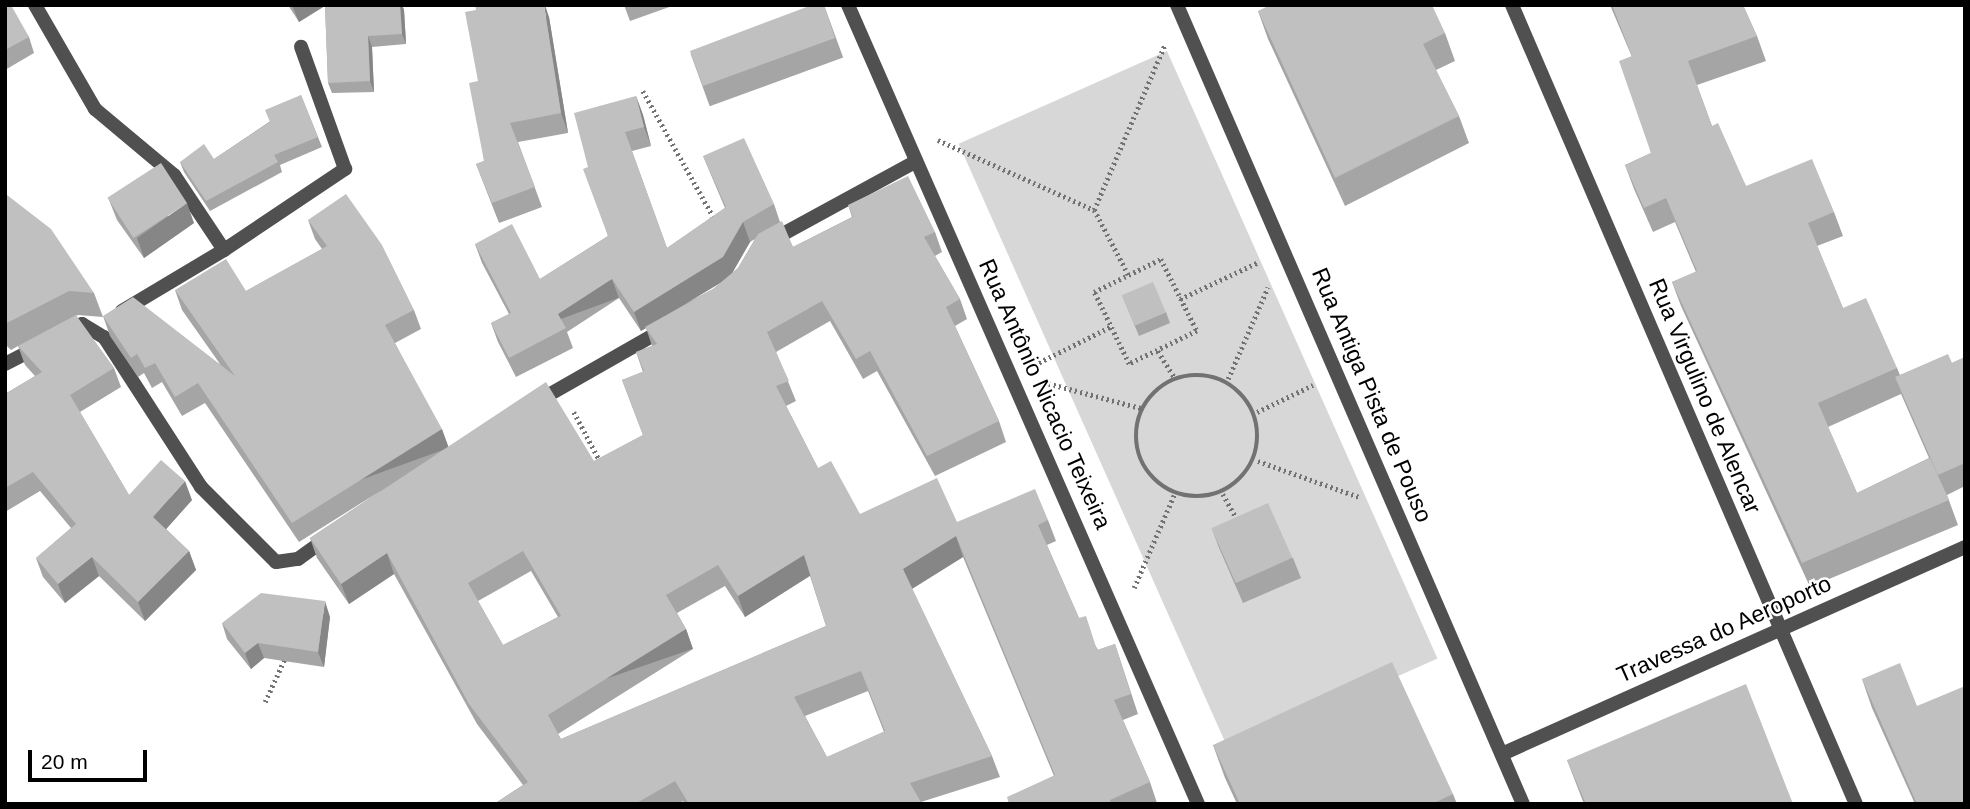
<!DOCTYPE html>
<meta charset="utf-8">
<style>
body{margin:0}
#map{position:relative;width:1970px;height:809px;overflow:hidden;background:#fff;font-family:Helvetica,sans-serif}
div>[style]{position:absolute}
.green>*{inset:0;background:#d7d7d7;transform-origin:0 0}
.path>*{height:4.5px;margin-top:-2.25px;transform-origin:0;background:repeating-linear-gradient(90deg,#727272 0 2px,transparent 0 5.5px)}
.path>.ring{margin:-2.25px;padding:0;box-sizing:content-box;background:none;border:4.5px solid #727272;border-radius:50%}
.minor>*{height:14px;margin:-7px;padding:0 7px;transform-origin:7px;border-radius:7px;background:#505050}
.wall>*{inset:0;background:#a5a5a5;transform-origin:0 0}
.shaded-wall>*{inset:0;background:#868686;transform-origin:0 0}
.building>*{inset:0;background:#c0c0c0;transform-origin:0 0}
span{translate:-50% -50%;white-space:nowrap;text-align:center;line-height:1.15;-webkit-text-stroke:5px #fff;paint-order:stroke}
.street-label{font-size:23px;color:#000}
.frame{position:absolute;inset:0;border:7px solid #000;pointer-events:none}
.scale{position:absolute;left:28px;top:750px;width:119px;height:32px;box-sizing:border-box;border:4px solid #000;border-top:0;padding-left:9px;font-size:21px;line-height:24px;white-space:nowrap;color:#000;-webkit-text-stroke:5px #fff;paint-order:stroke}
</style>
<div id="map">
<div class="green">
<div style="left:1167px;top:51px;width:665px;height:228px;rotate:66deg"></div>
</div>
<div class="path">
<div style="left:643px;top:91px;width:148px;rotate:60.8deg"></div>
<div style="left:938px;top:140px;width:171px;rotate:24.2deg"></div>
<div style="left:1161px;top:259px;width:80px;rotate:63.4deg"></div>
<div style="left:1197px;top:331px;width:76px;rotate:154.1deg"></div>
<div style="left:1129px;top:364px;width:80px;rotate:-115.9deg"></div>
<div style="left:1094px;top:292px;width:75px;rotate:-26.2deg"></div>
<div style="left:1128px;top:275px;width:73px;rotate:-117.6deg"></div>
<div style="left:1094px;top:210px;width:181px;rotate:-66.8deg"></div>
<div style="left:1180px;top:299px;width:87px;rotate:-25.1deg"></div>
<div style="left:1158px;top:351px;width:31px;rotate:58deg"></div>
<div style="left:1034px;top:365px;width:85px;rotate:-26.6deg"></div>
<div class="ring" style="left:1136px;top:375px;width:117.5px;height:117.5px"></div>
<div style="left:1228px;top:379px;width:100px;rotate:-66.5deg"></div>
<div style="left:1043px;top:382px;width:101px;rotate:14.9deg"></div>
<div style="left:574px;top:412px;width:58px;rotate:62.1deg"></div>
<div style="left:1257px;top:412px;width:62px;rotate:-25.7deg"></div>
<div style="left:1258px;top:461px;width:107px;rotate:19.6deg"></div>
<div style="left:1223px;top:494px;width:31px;rotate:61deg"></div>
<div style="left:1134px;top:588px;width:101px;rotate:-66.7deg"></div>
<div style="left:265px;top:702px;width:51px;rotate:-65.5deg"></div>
</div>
<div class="minor">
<div style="left:35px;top:5px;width:120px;rotate:60deg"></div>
<div style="left:95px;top:109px;width:103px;rotate:39.9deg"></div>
<div style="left:174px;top:175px;width:90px;rotate:56.3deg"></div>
<div style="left:224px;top:250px;width:119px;rotate:149.1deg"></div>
<div style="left:848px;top:5px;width:872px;rotate:66.34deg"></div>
<div style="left:1177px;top:5px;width:871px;rotate:66.59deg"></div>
<div style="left:1512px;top:5px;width:870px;rotate:66.71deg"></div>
<div style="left:772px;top:240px;width:163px;rotate:-28.6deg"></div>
<div style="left:224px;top:250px;width:146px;rotate:-33.8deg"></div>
<div style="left:345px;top:169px;width:130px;rotate:-109.8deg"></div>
<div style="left:67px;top:332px;width:17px;rotate:-28deg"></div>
<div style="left:82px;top:324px;width:26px;rotate:31deg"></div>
<div style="left:104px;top:337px;width:179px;rotate:57.1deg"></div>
<div style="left:201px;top:487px;width:106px;rotate:45deg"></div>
<div style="left:276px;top:562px;width:22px;rotate:-8deg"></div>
<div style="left:298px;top:559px;width:36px;rotate:-36deg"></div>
<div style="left:5px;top:364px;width:35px;rotate:-27deg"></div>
<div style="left:538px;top:401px;width:147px;rotate:-29.7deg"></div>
<div style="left:1502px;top:754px;width:507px;rotate:-24.09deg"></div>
</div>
<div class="wall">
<div style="clip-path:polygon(5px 5px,29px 37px,34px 53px,5px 70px)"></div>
<div style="clip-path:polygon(288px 5px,402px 5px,404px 10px,406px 44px,372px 47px,374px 92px,332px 93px,328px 83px,325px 6px,299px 22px)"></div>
<div style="clip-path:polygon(624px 5px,675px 5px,630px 21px)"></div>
<div style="left:824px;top:5px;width:56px;height:142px;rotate:70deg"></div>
<div style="clip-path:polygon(evenodd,1610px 5px,1743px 5px,1757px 36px,1766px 61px,1697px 85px,1712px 126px,1746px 186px,1834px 212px,1843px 236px,1817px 246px,1843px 308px,1897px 368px,1900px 375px,1952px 363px,1965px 357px,1965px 486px,1947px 495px,1958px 525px,1810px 587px,1681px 306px,1672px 282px,1696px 272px,1675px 222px,1653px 232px,1634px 189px,1625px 165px,1651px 153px,1632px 57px,1610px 5px,1901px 394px,1929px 458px,1857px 493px,1828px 427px,1901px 394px)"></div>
<div style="clip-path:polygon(476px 10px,549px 17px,568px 133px,518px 142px,542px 207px,499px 223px,476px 164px,484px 161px,478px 81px)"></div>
<div style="clip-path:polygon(1258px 11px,1445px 33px,1455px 61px,1436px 70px,1459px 116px,1469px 143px,1345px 206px,1268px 39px)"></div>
<div style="clip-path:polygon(301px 95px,322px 147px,280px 165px,282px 172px,210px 211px,184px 172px,180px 162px,214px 159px,269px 122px)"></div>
<div style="clip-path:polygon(evenodd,636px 96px,643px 115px,651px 146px,632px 151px,667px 248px,725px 208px,703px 156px,774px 204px,780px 222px,793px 247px,852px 217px,848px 205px,935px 232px,942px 252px,935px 256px,960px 299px,967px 319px,955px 326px,999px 421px,1006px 442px,935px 476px,877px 371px,863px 379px,830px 321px,776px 352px,796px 401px,786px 406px,818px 468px,860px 514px,957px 522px,1048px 520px,1056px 541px,1047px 545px,1079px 618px,1098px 650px,1115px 644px,1138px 714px,1123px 720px,1150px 782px,1157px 803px,1155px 804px,1009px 804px,1054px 776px,963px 557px,912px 589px,992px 756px,1000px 777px,921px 802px,922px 804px,684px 804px,683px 801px,678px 804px,494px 804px,523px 785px,477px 724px,394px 574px,349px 604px,317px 558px,310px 538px,382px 490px,299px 542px,205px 403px,182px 416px,162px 382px,152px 388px,144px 373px,138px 377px,110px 336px,103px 316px,220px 364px,182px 310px,175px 290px,246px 291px,322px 249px,315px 239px,308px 220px,414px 310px,421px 329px,395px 343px,448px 447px,594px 461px,643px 435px,622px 380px,643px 372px,636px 352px,652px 346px,646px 328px,641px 331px,619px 298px,567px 332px,573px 348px,516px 377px,498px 342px,491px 323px,509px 314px,482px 263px,475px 244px,540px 279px,608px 236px,588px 167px,636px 96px,755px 239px,738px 268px,732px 273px,750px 242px,755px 239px,636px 96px,722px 282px,713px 289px,679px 307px,722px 282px,636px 96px,531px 571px,558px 617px,503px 645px,478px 601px,531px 571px,636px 96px,810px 576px,826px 626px,561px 739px,558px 734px,693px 649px,686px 629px,677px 613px,725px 586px,745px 617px,810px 576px,636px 96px,868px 691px,884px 732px,827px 757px,805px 716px,868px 691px)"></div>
<div style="clip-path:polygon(5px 198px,94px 293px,103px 317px,78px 315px,76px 316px,114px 368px,121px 387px,80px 412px,129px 495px,192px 500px,166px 529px,189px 551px,196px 570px,145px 621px,99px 576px,65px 603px,43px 577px,36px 558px,71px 528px,40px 491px,5px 512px,5px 394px,35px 376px,25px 365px,18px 346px,11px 350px,5px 344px)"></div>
<div style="clip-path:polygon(109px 200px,194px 223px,144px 258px,117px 220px)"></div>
<div style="clip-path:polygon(1122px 295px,1166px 312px,1170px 323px,1139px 336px)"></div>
<div style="clip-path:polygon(1212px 529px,1293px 558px,1301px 578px,1243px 603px,1219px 548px)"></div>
<div style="clip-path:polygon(330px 617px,324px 667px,264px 658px,251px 669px,227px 639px,222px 623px)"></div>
<div style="clip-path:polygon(1862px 679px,1917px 706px,1965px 804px,1915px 804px,1872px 708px)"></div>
<div style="clip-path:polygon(1213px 745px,1453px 794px,1457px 804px,1237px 804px,1225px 778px)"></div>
<div style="clip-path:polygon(1567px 760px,1793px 804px,1584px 804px)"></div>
</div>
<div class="shaded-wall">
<div style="clip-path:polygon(292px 5px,326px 5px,299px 22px)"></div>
<div style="clip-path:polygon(400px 5px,402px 5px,404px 10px,406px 44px,402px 34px)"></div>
<div style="clip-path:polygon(544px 5px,545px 5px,549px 17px,568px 133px,561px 113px)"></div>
<div style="clip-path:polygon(368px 36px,372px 47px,374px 92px,370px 81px)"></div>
<div style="clip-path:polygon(636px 96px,643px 115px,651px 146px,644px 127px)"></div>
<div style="clip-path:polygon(187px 203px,194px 223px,144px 258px,137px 238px)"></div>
<div style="clip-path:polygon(743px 222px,750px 242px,730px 277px,641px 331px,634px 312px)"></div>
<div style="left:612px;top:279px;width:20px;height:64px;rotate:70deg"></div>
<div style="left:442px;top:429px;width:20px;height:177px;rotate:70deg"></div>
<div style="clip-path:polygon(185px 481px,192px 500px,160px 536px,153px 517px)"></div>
<div style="clip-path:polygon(956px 536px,963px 557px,910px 590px,903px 569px)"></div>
<div style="clip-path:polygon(189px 551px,196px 570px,145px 621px,138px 602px)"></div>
<div style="clip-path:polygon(387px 553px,394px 574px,349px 604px,341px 584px)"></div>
<div style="clip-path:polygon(804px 555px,811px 575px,745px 617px,738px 596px)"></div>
<div style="clip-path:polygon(92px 557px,99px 576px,65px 603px,58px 584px)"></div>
<div style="clip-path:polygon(325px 601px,330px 617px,324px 667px,318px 652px)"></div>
<div style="left:686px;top:629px;width:21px;height:163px;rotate:71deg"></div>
<div style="clip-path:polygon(258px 643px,264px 658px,251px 669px,245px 653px)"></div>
</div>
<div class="building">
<div style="clip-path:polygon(5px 5px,11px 5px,29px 37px,5px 50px)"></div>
<div style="clip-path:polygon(325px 5px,400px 5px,402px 34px,368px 36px,370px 81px,328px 83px)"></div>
<div style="clip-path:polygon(475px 5px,544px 5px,561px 113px,510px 123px,535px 187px,492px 203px,476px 164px,484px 161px,469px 83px,478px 81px,465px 12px,476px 10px)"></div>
<div style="clip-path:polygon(812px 5px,824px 5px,835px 38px,703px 86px,690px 51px)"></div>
<div style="clip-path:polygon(1270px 5px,1432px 5px,1445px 33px,1423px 44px,1459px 116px,1335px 178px,1258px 11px)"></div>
<div style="clip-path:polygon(1612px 5px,1743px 5px,1757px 36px,1688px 61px,1712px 126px,1718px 123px,1746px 186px,1812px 159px,1834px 212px,1808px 223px,1843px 308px,1866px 298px,1897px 368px,1818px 403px,1857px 493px,1930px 458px,1949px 500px,1802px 563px,1672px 282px,1697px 271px,1666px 198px,1644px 208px,1625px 165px,1651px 153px,1619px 61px,1632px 56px)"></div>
<div style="clip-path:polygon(301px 95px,318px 137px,274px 155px,278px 162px,206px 201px,180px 162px,204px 144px,214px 159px,270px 122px,265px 110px)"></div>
<div style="clip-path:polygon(636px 96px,644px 127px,625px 132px,667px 248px,726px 207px,703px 156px,744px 138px,774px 204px,743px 222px,723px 257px,634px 312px,612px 279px,558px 314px,566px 328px,509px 358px,491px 323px,511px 313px,475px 244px,512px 224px,540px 279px,608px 236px,583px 169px,588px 167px,574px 113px)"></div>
<div style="left:161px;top:163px;width:48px;height:64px;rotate:57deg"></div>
<div style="clip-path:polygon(evenodd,908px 176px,935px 232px,924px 237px,960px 299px,946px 307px,999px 421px,927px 456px,870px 351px,856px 359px,822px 301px,767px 332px,789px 381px,776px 386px,818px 468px,831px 461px,860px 514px,937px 478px,957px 522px,1035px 489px,1048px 520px,1038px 525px,1079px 618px,1086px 616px,1097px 650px,1115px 644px,1131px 694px,1114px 700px,1150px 782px,1110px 800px,1111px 804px,1009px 804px,1007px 797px,1055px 775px,956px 536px,903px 569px,992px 756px,910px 783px,922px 804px,689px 804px,675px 781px,635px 804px,494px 804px,528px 782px,469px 704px,387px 553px,341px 584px,310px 538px,546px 382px,594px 461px,643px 435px,622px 380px,644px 371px,636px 352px,657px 344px,645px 327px,713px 289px,738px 268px,758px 234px,782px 221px,793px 247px,853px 217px,848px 205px,908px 176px,523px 551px,561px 616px,503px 645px,468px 583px,523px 551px,908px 176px,804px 555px,826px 626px,561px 739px,548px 715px,686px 629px,666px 595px,718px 565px,738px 596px,804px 555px,908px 176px,861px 671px,885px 731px,827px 757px,794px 697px,861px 671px)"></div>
<div style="clip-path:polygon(346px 194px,382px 245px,414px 310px,385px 325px,442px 429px,292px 523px,198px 383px,175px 397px,155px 363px,145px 368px,137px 354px,131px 358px,103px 316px,133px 297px,235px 376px,175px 290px,226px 259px,246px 291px,327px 246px,308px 220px)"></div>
<div style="clip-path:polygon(7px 195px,51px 229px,94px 293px,69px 291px,5px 324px,5px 198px)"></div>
<div style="left:1153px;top:282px;width:33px;height:34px;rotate:67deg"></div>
<div style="clip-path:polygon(76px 315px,114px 368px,70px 395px,129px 495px,161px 460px,185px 481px,153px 517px,189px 551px,138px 602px,92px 557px,58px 584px,36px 558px,76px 524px,33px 472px,5px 488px,5px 394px,42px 372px,18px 346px)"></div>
<div style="clip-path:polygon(1948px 354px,1952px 363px,1965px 357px,1965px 463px,1938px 475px,1895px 377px)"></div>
<div style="left:1268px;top:503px;width:60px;height:62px;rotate:66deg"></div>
<div style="clip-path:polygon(261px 593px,325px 601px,318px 652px,258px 643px,245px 653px,222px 623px)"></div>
<div style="clip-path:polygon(1392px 662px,1453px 794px,1432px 804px,1240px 804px,1213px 745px)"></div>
<div style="clip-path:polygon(1900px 663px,1917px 706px,1965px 686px,1965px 804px,1917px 804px,1862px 679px)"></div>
<div style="clip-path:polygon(1746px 684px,1793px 804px,1586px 804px,1567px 760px)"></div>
</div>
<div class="street-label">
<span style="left:1045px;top:394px;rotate:66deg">Rua Antônio Nicacio Teixeira</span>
<span style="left:1372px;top:395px;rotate:67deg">Rua Antiga Pista de Pouso</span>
<span style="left:1705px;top:396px;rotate:67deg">Rua Virgulino de Alencar</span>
<span style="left:1724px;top:629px;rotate:-24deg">Travessa do Aeroporto</span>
</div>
<div class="frame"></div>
<div class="scale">20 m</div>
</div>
